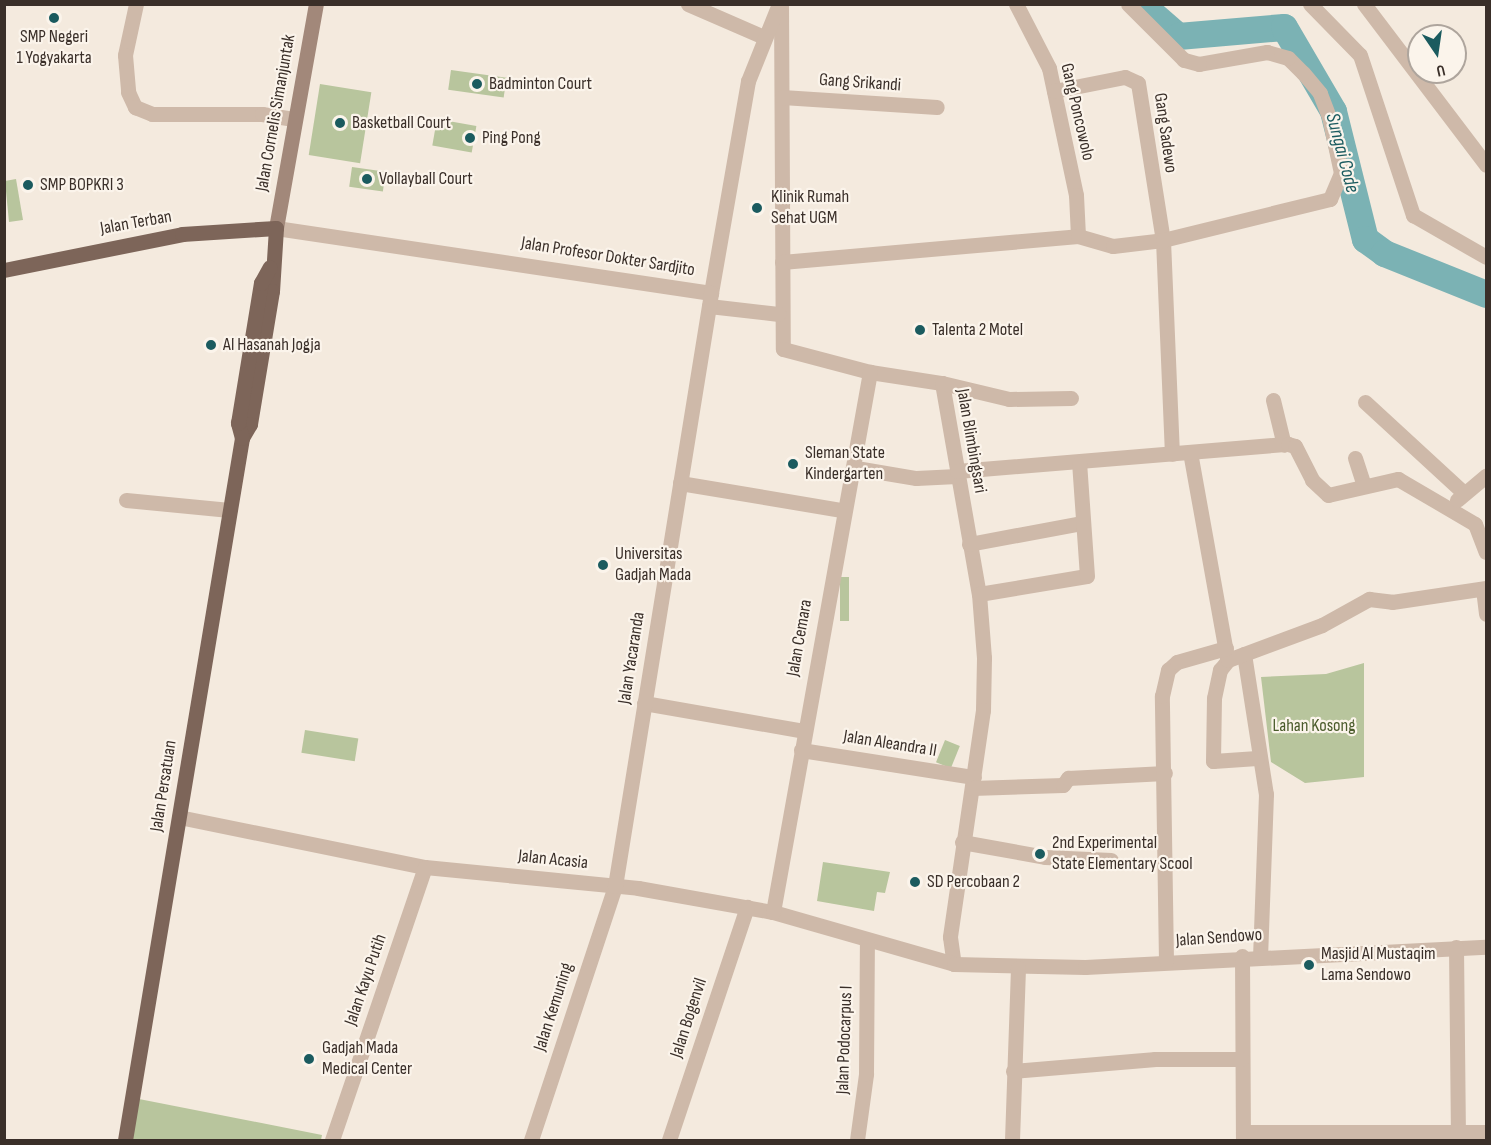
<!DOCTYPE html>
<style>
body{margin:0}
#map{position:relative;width:1491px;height:1145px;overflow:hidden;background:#f4eade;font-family:"Sofia Sans Condensed",sans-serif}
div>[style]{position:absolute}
.green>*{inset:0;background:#b8c59d;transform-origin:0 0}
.river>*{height:27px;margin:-13.5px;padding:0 13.5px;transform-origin:13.5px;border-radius:13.5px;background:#7bb2b4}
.minor>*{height:15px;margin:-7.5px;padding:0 7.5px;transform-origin:7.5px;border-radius:7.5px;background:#ceb9a9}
.tertiary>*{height:15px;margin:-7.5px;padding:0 7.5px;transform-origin:7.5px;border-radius:7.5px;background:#ceb9a9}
.secondary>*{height:15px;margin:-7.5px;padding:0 7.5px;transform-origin:7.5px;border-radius:7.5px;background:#a2887a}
.primary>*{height:15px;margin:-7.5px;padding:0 7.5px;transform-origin:7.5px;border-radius:7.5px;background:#7d6559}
.dots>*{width:16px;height:16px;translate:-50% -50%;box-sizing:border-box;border:3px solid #fbf4eb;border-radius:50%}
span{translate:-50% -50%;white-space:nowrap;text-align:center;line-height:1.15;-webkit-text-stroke:4.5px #fbf4eb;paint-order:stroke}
.poi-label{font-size:18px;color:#3a2f29}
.left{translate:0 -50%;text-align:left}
.street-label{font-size:18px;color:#3a2f29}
.park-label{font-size:18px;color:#4a5b2b}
.water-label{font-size:20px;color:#1b5b5f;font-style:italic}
.frame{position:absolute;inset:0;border:6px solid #3a2f29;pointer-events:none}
.north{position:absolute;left:1407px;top:24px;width:60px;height:60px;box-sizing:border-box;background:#fbf4eb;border:2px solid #aea59d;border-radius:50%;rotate:167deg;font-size:16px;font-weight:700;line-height:24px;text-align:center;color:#3a2f29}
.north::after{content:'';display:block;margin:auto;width:21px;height:27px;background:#1b5b5f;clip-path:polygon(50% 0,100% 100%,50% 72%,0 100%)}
</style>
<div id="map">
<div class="green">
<div style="left:451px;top:70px;width:56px;height:20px;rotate:8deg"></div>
<div style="left:320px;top:84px;width:52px;height:72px;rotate:9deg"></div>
<div style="left:437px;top:119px;width:40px;height:27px;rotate:10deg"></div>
<div style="left:352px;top:167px;width:34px;height:20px;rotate:8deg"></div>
<div style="clip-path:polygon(16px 179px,23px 220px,9px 222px,5px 181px)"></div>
<div style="left:840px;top:577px;width:9px;height:44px"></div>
<div style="clip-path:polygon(1364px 663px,1364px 777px,1305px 783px,1271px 762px,1261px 677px,1326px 674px)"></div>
<div style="left:305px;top:730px;width:54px;height:23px;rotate:9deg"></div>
<div style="left:945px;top:740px;width:16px;height:24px;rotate:22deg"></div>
<div style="clip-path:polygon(823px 862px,890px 872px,885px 893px,877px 892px,874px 911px,817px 901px)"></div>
<div style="clip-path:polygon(139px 1099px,322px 1135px,321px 1140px,131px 1140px)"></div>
</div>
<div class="river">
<div style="left:1141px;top:4px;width:49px;rotate:40.9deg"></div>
<div style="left:1178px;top:36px;width:106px;rotate:-4.9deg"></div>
<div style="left:1284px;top:27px;width:97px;rotate:59.7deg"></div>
<div style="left:1333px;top:111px;width:132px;rotate:76deg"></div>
<div style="left:1365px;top:239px;width:24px;rotate:36deg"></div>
<div style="left:1384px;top:253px;width:110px;rotate:21.9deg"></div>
</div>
<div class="minor">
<div style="left:136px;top:4px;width:52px;rotate:102.2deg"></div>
<div style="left:125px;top:55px;width:37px;rotate:85deg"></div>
<div style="left:128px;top:92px;width:17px;rotate:65deg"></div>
<div style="left:135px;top:107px;width:18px;rotate:22deg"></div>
<div style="left:152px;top:114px;width:110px"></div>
<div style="left:262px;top:114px;width:32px;rotate:9deg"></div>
<div style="left:688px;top:4px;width:83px;rotate:23.5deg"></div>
<div style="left:781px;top:4px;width:345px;rotate:89.7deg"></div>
<div style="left:783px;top:349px;width:90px;rotate:14.8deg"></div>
<div style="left:870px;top:372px;width:73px;rotate:8.7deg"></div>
<div style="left:942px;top:383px;width:214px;rotate:80.1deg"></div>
<div style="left:979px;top:594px;width:64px;rotate:85.5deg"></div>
<div style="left:984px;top:658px;width:52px;rotate:91.1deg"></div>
<div style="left:983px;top:710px;width:229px;rotate:98.3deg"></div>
<div style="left:950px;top:937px;width:27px;rotate:82deg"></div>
<div style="left:1016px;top:4px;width:72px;rotate:62.7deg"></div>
<div style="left:1049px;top:68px;width:130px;rotate:78deg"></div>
<div style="left:1076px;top:195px;width:41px;rotate:87.2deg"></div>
<div style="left:1310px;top:4px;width:71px;rotate:45.6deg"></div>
<div style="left:1360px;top:55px;width:169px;rotate:71.7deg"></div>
<div style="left:1413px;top:215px;width:84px;rotate:29.9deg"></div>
<div style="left:1364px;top:4px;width:202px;rotate:52.8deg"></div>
<div style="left:1054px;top:91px;width:72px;rotate:-11.2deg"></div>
<div style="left:1125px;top:77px;width:14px;rotate:25deg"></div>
<div style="left:1138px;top:83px;width:159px;rotate:81deg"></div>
<div style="left:1163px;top:240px;width:214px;rotate:87.6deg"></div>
<div style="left:782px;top:97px;width:155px;rotate:3.7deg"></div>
<div style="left:782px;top:262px;width:297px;rotate:-5deg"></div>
<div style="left:1078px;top:236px;width:36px;rotate:16deg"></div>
<div style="left:1113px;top:246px;width:50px;rotate:-6.8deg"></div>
<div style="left:1163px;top:240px;width:172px;rotate:-13.8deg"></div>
<div style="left:1330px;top:199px;width:28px;rotate:-67deg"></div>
<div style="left:1341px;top:173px;width:57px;rotate:-102.1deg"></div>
<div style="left:1329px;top:117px;width:26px;rotate:-111deg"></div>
<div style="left:1320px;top:93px;width:26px;rotate:-130deg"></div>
<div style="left:1303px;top:73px;width:21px;rotate:-135deg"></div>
<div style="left:1288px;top:58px;width:22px;rotate:-164deg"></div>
<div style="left:1267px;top:52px;width:69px;rotate:170deg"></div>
<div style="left:1199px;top:64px;width:16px;rotate:-165deg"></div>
<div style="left:1184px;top:60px;width:79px;rotate:-135deg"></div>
<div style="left:709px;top:306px;width:70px;rotate:6.5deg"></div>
<div style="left:942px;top:383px;width:69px;rotate:13.4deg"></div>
<div style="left:1009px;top:399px;width:62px;rotate:-0.9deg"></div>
<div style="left:1273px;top:400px;width:46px;rotate:76.3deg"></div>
<div style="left:1365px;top:402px;width:134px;rotate:42.6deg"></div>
<div style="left:1190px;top:452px;width:208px;rotate:79.8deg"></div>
<div style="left:1355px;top:458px;width:29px;rotate:72deg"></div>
<div style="left:856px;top:468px;width:61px;rotate:9.5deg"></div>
<div style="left:916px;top:478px;width:41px;rotate:-2.8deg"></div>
<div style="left:957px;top:471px;width:332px;rotate:-4.7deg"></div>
<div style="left:1288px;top:444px;width:7px;rotate:16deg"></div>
<div style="left:1295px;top:446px;width:38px;rotate:63deg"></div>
<div style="left:1312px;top:480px;width:22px;rotate:43deg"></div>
<div style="left:1328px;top:495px;width:72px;rotate:-12.9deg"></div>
<div style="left:1398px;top:479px;width:89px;rotate:30.3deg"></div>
<div style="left:1475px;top:524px;width:30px;rotate:69deg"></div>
<div style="left:680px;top:483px;width:164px;rotate:9.5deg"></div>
<div style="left:126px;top:500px;width:104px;rotate:5.5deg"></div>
<div style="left:1457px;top:500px;width:38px;rotate:-40deg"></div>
<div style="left:969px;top:544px;width:114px;rotate:-10.6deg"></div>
<div style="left:1483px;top:589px;width:25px;rotate:83deg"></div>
<div style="left:979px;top:594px;width:109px;rotate:-9.5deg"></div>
<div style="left:1087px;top:576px;width:113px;rotate:-94deg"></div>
<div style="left:1244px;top:654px;width:142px;rotate:81.1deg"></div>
<div style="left:1266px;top:794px;width:161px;rotate:92.1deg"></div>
<div style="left:644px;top:703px;width:162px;rotate:9.9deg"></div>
<div style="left:801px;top:750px;width:175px;rotate:8.9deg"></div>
<div style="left:1257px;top:758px;width:44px;rotate:176.1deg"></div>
<div style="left:1213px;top:761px;width:63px;rotate:-89.1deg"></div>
<div style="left:1214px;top:698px;width:29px;rotate:-78deg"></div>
<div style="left:1220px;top:670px;width:13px;rotate:-51deg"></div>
<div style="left:1228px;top:660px;width:100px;rotate:-20.4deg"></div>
<div style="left:1322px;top:625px;width:54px;rotate:-29deg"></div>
<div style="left:1369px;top:599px;width:23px;rotate:7deg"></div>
<div style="left:1392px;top:602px;width:95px;rotate:-8.5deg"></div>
<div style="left:972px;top:788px;width:91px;rotate:-1.9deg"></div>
<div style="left:1063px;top:785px;width:9px;rotate:-54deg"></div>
<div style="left:1068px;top:778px;width:97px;rotate:-3deg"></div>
<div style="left:179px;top:817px;width:251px;rotate:11.5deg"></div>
<div style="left:425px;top:867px;width:214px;rotate:5.6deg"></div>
<div style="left:638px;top:888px;width:137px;rotate:10.1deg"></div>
<div style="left:773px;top:912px;width:188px;rotate:16deg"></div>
<div style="left:954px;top:964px;width:131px;rotate:1.3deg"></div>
<div style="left:1085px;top:967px;width:401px;rotate:-2.9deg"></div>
<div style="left:962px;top:842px;width:84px;rotate:10.2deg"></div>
<div style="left:1045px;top:857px;width:66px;rotate:2.6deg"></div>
<div style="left:773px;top:912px;width:549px;rotate:-79.82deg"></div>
<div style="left:1456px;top:947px;width:193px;rotate:89.4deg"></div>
<div style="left:1242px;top:956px;width:183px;rotate:89.7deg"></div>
<div style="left:1166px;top:961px;width:265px;rotate:-90.9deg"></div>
<div style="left:1162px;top:696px;width:27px;rotate:-77deg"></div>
<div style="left:1168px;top:670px;width:12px;rotate:-42deg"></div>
<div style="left:1177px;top:662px;width:51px;rotate:-15.9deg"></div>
<div style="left:1013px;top:1071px;width:143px;rotate:-4.8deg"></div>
<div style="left:1155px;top:1059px;width:87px"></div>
<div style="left:1243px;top:1132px;width:243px"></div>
<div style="left:332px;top:1140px;width:288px;rotate:-71.2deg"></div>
<div style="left:669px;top:1140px;width:246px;rotate:-71.5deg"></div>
<div style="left:857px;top:1140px;width:67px;rotate:-82.2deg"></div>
<div style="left:866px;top:1074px;width:133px;rotate:-89.6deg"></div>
<div style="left:1012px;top:1140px;width:172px;rotate:-88deg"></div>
</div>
<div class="tertiary">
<div style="left:276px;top:228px;width:440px;rotate:8.5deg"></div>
<div style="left:711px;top:293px;width:215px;rotate:-80.1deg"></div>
<div style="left:748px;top:81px;width:83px;rotate:-68.1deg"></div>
<div style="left:531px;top:1140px;width:268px;rotate:-71.7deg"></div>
<div style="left:615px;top:886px;width:601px;rotate:-80.8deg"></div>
</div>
<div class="secondary">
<div style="left:276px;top:228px;width:228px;rotate:-79.9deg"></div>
</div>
<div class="primary">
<div style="left:4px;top:270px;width:182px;rotate:-11.4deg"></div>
<div style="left:182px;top:234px;width:94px;rotate:-3.7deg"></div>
<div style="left:276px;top:228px;width:63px;rotate:93.6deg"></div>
<div style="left:272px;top:291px;width:135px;rotate:99.4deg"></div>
<div style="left:250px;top:424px;width:16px;rotate:120deg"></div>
<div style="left:242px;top:438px;width:712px;rotate:99.46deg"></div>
<div style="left:242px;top:438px;width:16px;rotate:-105deg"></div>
<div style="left:238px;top:423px;width:142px;rotate:-80.7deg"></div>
<div style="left:261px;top:283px;width:18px;rotate:-61deg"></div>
</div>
<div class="dots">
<div style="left:54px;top:18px;background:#1b5b5f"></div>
<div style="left:477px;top:84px;background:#1b5b5f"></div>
<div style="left:340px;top:123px;background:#1b5b5f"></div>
<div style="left:470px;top:138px;background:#1b5b5f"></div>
<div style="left:367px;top:179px;background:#1b5b5f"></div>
<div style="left:28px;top:185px;background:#1b5b5f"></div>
<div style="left:757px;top:208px;background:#1b5b5f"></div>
<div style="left:920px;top:330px;background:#1b5b5f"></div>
<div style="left:211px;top:345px;background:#1b5b5f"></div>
<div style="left:793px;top:464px;background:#1b5b5f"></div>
<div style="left:603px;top:565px;background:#1b5b5f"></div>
<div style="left:1040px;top:854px;background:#1b5b5f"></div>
<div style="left:915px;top:882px;background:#1b5b5f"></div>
<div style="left:1309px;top:965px;background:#1b5b5f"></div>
<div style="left:309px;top:1059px;background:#1b5b5f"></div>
</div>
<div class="poi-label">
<span style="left:54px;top:48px">SMP Negeri<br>1 Yogyakarta</span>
<span class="left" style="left:489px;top:84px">Badminton Court</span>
<span class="left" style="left:352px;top:123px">Basketball Court</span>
<span class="left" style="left:482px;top:138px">Ping Pong</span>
<span class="left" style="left:379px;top:179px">Vollayball Court</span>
<span class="left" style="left:40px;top:185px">SMP BOPKRI 3</span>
<span class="left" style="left:771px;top:208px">Klinik Rumah<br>Sehat UGM</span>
<span class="left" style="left:932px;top:330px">Talenta 2 Motel</span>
<span class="left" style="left:223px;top:345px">Al Hasanah Jogja</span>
<span class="left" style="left:805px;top:464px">Sleman State<br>Kindergarten</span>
<span class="left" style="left:615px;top:565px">Universitas<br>Gadjah Mada</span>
<span class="left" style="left:1052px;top:854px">2nd Experimental<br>State Elementary Scool</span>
<span class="left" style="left:927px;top:882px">SD Percobaan 2</span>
<span class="left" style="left:1321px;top:965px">Masjid Al Mustaqim<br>Lama Sendowo</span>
<span class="left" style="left:322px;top:1059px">Gadjah Mada<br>Medical Center</span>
</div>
<div class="street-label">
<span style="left:860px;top:83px;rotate:4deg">Gang Srikandi</span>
<span style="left:1077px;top:112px;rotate:77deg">Gang Poncowolo</span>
<span style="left:276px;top:113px;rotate:-80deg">Jalan Cornelis Simanjuntak</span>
<span style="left:1165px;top:133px;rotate:82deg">Gang Sadewo</span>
<span style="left:136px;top:223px;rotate:-10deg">Jalan Terban</span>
<span style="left:608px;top:257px;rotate:9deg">Jalan Profesor Dokter Sardjito</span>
<span style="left:971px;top:441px;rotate:80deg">Jalan Blimbingsari</span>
<span style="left:800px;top:638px;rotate:-80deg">Jalan Cemara</span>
<span style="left:632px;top:658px;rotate:-81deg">Jalan Yacaranda</span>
<span style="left:890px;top:744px;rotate:9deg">Jalan Aleandra II</span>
<span style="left:164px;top:786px;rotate:-81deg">Jalan Persatuan</span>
<span style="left:553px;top:860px;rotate:6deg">Jalan Acasia</span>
<span style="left:1219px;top:938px;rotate:-4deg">Jalan Sendowo</span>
<span style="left:366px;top:980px;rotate:-71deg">Jalan Kayu Putih</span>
<span style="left:554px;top:1007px;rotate:-72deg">Jalan Kemuning</span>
<span style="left:689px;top:1018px;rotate:-72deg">Jalan Bogenvil</span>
<span style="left:845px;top:1040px;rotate:-88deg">Jalan Podocarpus I</span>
</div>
<div class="park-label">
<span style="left:1314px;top:726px">Lahan Kosong</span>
</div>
<div class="water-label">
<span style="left:1342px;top:153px;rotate:75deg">Sungai Code</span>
</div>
<div class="frame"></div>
<div class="north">U</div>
</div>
